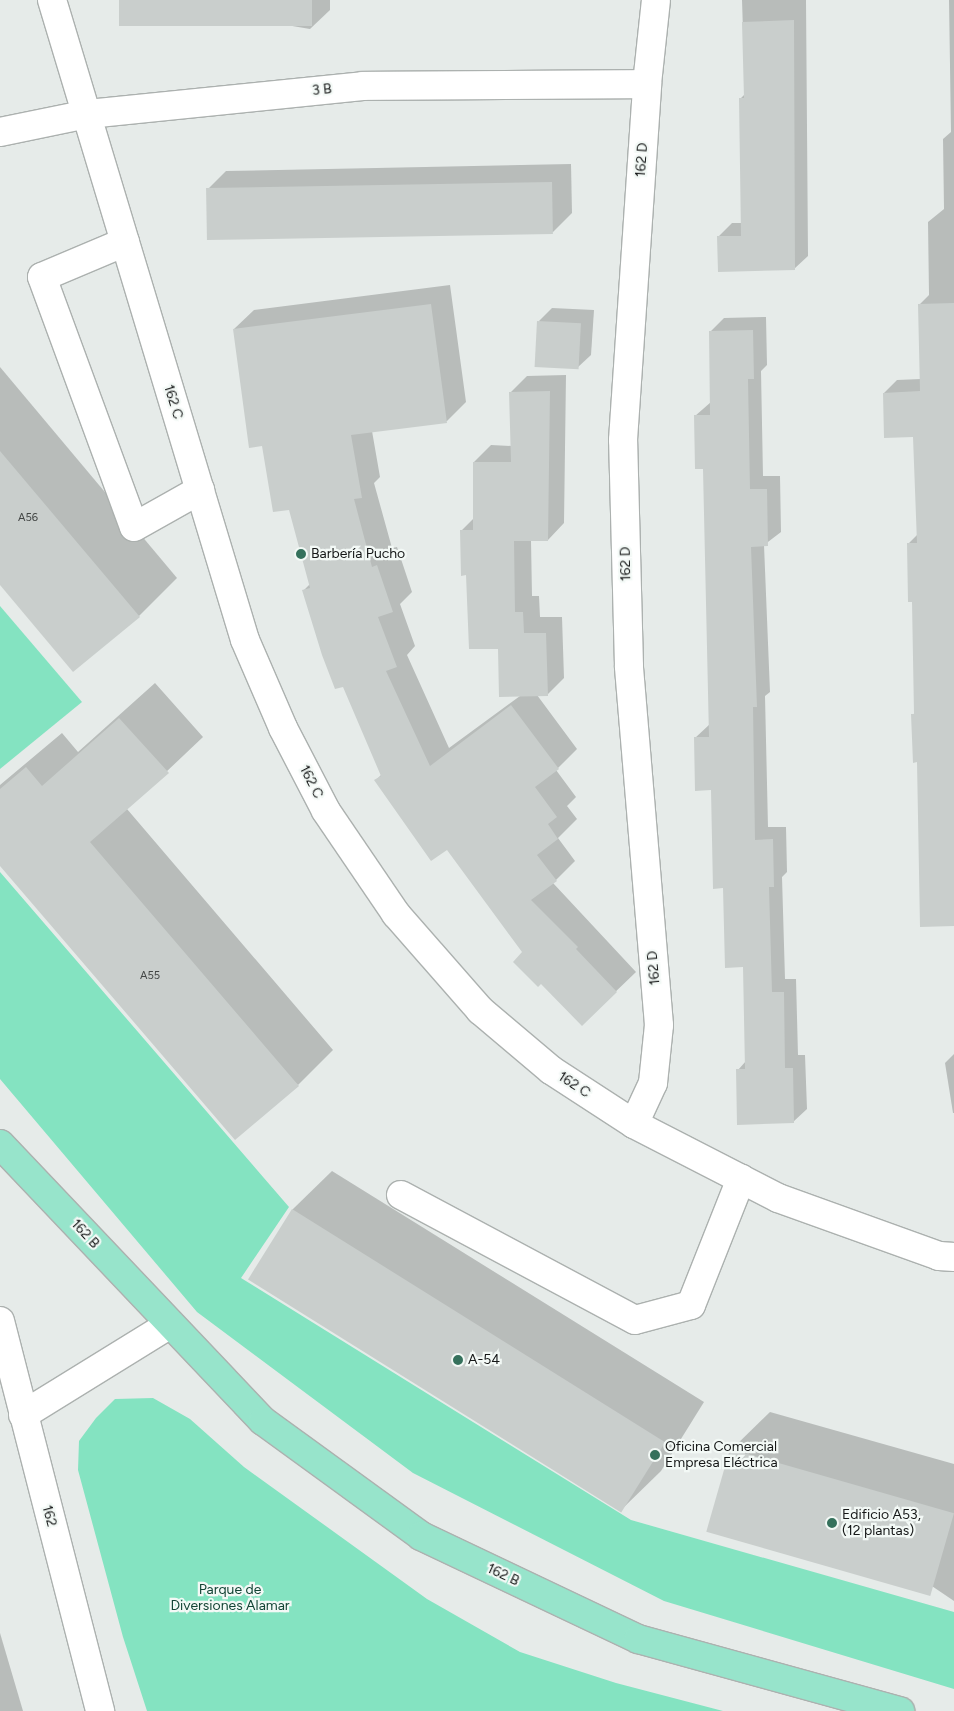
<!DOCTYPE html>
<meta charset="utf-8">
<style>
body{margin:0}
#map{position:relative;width:954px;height:1711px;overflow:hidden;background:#e6ebe9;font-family:Figtree,sans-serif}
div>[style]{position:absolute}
.green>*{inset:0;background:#84e3c1}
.shadow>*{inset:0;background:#0003}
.building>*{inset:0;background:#c9cecc;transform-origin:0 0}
.roads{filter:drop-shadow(1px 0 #acb1af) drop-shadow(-1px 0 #acb1af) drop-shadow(0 1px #acb1af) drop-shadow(0 -1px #acb1af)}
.minor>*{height:28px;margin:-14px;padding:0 14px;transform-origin:14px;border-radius:14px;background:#fff}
.major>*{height:28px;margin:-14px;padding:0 14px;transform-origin:14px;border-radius:14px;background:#97e4cb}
.dots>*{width:14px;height:14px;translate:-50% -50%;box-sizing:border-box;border:2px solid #f3f9f6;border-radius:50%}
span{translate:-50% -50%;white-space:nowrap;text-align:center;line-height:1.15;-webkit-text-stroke:4.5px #f3f9f6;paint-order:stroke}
.number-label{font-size:11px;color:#424544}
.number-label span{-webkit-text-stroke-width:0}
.street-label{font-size:14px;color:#151717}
.poi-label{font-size:14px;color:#151717}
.left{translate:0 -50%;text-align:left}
.park-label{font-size:14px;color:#134435}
</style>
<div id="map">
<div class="green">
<div style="clip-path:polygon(0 606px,82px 702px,0 769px)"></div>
<div style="clip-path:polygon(0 872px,289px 1207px,241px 1278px,631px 1520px,954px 1612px,954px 1689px,664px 1601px,413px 1473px,197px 1312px,0 1079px)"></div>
<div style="clip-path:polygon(153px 1398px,190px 1419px,244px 1467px,427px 1599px,520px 1652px,616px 1683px,723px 1711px,147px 1711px,123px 1637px,78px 1470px,79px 1441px,96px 1418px,115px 1399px)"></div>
</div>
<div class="shadow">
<div style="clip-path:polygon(141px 0,330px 0,330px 10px,310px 29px)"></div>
<div style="clip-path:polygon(742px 0,806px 0,808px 256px,794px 269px,718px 237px,732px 223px,742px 223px,740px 99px,745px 94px)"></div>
<div style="clip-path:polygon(949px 0,954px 0,954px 924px,919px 761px,913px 715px,915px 712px,914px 600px,908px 544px,918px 534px,915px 436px,884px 393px,897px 380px,921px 379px,919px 305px,929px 295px,928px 222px,944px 209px,943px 139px,951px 132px)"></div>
<div style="clip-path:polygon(571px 164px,572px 213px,553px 232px,207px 190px,226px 171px)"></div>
<div style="clip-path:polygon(450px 285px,466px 402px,447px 421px,372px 431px,380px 477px,374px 483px,392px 548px,397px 547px,412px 592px,400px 604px,415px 646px,407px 655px,449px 748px,520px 696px,468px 574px,461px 531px,474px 518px,474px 462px,491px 445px,512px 446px,510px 393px,527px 376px,566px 375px,564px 523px,548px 540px,531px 540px,532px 596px,539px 596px,540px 617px,562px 617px,564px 678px,547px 695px,537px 695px,577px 749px,556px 770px,576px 797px,567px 806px,577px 819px,558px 838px,575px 861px,553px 883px,636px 972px,582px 1024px,524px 952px,447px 848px,376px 780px,382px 774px,304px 590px,310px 584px,290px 508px,263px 445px,234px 329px,254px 310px)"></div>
<div style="clip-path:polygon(552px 308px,594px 310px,591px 355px,577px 368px,539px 321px)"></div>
<div style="clip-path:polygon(766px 317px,767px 365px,761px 371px,763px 476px,780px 476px,781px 532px,764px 545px,770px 692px,765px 696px,768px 827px,786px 827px,787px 872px,782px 877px,785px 979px,796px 979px,798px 1055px,805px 1055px,807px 1109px,793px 1122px,738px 1070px,746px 1061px,744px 966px,724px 887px,712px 789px,695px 738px,710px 724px,704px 467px,695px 416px,711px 402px,710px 332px,724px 318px)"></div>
<div style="clip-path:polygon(0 367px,177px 578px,139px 616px,0 583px)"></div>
<div style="clip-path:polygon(155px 683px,203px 737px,127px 809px,333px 1050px,298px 1085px,0 864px,0 785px,62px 733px,78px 752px)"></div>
<div style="clip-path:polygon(954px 1054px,954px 1113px,953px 1113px,945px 1063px)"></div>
<div style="clip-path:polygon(332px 1171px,704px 1402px,661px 1471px,622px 1509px,250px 1279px,293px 1209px)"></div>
<div style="clip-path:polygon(770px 1412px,954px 1464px,954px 1601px,731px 1450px)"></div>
<div style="clip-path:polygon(0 1633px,23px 1711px,0 1711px)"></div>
</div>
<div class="building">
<div style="left:119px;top:0;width:193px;height:26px"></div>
<div style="clip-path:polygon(794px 20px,795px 270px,718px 272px,717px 236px,741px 236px,739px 98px,744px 98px,742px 22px)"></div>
<div style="left:552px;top:182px;width:52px;height:346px;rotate:89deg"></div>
<div style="clip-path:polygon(954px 303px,954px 926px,920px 927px,917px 762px,913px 763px,911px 714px,914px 714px,912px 602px,908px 602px,907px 543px,917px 543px,913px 437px,884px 438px,883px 393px,920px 391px,918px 304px)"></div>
<div style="clip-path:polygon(431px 304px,447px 423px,351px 435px,362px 498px,354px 499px,372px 567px,377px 565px,393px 612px,378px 617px,397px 667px,386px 671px,430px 766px,511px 705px,559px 769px,535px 787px,557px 817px,548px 824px,558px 839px,537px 855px,557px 881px,531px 900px,578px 947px,576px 949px,617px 992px,582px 1026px,541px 984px,538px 987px,513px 962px,522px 952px,447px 850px,431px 861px,374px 780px,381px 776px,343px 687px,335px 689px,322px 655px,302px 590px,310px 588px,289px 510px,273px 512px,262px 446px,249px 448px,233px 329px)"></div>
<div style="left:537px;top:321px;width:44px;height:46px;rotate:3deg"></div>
<div style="clip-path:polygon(753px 330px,754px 379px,748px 379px,750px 489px,767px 489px,768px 546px,751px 547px,757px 707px,753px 707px,755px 840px,773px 839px,774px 887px,769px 887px,772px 992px,784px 992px,785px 1068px,793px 1068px,794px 1123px,737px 1125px,736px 1069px,745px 1069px,743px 967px,725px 968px,723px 888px,713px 889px,711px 790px,695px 791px,694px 737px,709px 737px,703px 469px,695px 469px,694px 415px,710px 415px,709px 331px)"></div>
<div style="clip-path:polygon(550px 391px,548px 541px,514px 541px,515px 612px,523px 612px,524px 633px,546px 633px,548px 696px,499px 697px,498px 649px,469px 649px,466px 575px,461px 576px,460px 530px,473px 530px,473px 462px,511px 462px,509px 392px)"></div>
<div style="clip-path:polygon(0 451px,140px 617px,73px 672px,0 585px)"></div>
<div style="clip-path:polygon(119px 718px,169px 773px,90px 842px,299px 1086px,235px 1140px,0 866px,0 789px,26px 767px,42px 786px)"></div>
<div style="left:292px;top:1209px;width:440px;height:83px;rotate:32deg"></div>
<div style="left:730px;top:1449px;width:233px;height:86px;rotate:16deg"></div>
</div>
<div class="roads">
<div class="minor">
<div style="left:52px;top:0;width:668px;rotate:73.22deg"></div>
<div style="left:245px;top:640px;width:96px;rotate:66.6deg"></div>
<div style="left:283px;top:728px;width:93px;rotate:62.6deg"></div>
<div style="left:326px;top:811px;width:125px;rotate:55.8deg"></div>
<div style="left:396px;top:914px;width:128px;rotate:48.8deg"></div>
<div style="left:480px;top:1010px;width:93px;rotate:40.2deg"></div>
<div style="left:551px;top:1070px;width:99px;rotate:33deg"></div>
<div style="left:634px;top:1124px;width:162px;rotate:27.2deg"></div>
<div style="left:778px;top:1198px;width:171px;rotate:19.8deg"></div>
<div style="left:939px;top:1256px;width:15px;rotate:4deg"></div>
<div style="left:0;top:132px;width:90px;rotate:-11.6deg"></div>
<div style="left:88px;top:114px;width:276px;rotate:-5.8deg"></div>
<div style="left:363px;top:86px;width:284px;rotate:-0.4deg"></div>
<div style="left:125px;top:242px;width:90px;rotate:157.1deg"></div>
<div style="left:42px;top:277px;width:266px;rotate:69.8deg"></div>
<div style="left:134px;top:527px;width:76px;rotate:-29.3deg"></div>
<div style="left:634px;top:1124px;width:45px;rotate:-65.1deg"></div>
<div style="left:653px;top:1083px;width:58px;rotate:-84.1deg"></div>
<div style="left:659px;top:1025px;width:360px;rotate:-94.8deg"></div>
<div style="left:629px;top:666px;width:226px;rotate:-91.5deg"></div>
<div style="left:623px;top:440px;width:357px;rotate:-86.1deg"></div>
<div style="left:647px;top:84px;width:84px;rotate:-83.9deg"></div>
<div style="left:401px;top:1195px;width:265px;rotate:28.1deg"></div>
<div style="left:635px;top:1320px;width:58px;rotate:-15deg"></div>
<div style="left:691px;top:1305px;width:136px;rotate:-68.4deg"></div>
<div style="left:0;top:1321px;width:403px;rotate:75.6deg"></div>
<div style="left:23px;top:1415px;width:172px;rotate:-31.7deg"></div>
</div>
<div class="major">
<div style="left:0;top:1144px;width:382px;rotate:46.5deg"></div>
<div style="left:263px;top:1421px;width:195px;rotate:36deg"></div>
<div style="left:421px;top:1536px;width:240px;rotate:25.4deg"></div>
<div style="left:638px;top:1639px;width:272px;rotate:15.4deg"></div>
</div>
</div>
<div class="dots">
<div style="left:301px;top:554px;background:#35715c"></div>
<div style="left:458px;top:1360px;background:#35715c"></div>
<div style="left:655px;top:1455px;background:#35715c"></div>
<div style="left:832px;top:1523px;background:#35715c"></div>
</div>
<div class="number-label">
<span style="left:28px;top:518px">A56</span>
<span style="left:150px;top:976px">A55</span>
</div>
<div class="street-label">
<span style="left:322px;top:90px;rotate:-6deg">3 B</span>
<span style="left:642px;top:160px;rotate:-86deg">162 D</span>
<span style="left:173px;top:402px;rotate:73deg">162 C</span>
<span style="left:626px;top:564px;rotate:-91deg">162 D</span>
<span style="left:311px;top:782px;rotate:63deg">162 C</span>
<span style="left:654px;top:968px;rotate:-95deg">162 D</span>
<span style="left:574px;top:1085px;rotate:33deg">162 C</span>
<span style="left:85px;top:1234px;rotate:47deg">162 B</span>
<span style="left:49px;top:1516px;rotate:75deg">162</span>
<span style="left:503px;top:1575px;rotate:25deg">162 B</span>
</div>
<div class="poi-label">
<span class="left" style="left:311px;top:554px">Barbería Pucho</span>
<span class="left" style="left:468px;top:1360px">A-54</span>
<span class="left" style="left:665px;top:1455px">Oficina Comercial<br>Empresa Eléctrica</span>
<span class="left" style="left:842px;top:1523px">Edificio A53,<br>(12 plantas)</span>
</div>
<div class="park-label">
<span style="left:230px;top:1598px">Parque de<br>Diversiones Alamar</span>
</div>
</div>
